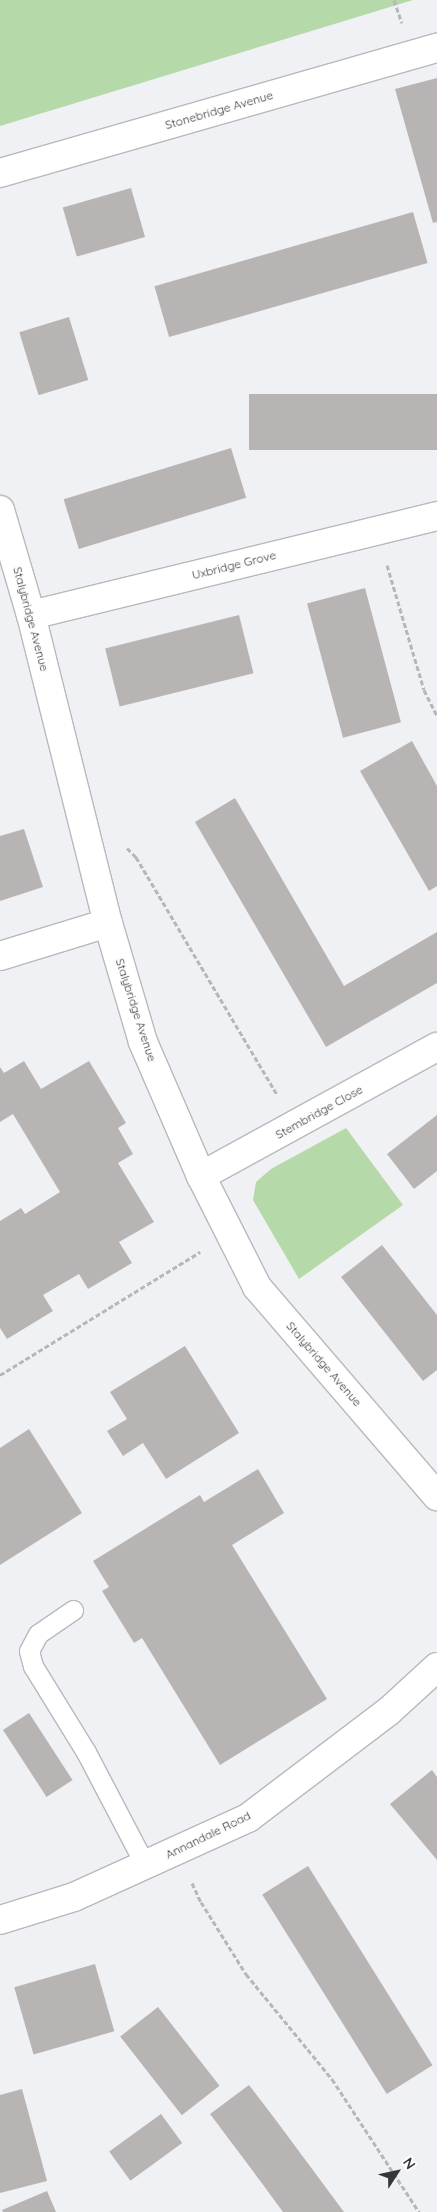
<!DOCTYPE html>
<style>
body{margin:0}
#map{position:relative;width:437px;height:2212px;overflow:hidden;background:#f0f1f4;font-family:Quicksand,sans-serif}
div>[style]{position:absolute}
.green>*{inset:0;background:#b5d9a8}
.building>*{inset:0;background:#b8b4b3;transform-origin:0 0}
.path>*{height:3px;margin-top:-1.5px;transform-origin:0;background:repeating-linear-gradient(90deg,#b6b7b9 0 5px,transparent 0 7.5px)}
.roads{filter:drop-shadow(1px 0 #b8b9bc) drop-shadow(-1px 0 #b8b9bc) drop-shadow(0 1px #b8b9bc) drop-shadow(0 -1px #b8b9bc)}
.service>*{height:19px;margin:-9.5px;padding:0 9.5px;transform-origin:9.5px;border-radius:9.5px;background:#fff}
.minor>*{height:28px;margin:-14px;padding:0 14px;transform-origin:14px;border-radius:14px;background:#fff}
.tertiary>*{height:28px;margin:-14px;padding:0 14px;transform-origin:14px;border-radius:14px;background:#fff}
span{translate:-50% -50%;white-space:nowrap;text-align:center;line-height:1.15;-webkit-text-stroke:4.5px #fefeff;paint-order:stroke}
.street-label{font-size:12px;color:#373738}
.north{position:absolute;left:372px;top:2147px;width:50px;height:50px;-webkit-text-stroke:4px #fefeff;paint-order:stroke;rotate:55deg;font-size:14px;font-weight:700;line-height:20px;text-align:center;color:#373738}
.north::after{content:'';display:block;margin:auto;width:18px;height:22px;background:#373738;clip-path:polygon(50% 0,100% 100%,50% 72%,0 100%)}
</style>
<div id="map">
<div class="green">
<div style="clip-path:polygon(0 0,413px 0,0 126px)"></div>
<div style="clip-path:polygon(346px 1128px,403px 1205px,299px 1279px,253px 1200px,256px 1182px,271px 1169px)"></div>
</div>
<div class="building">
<div style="clip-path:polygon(437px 78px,437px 222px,433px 223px,395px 89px)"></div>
<div style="left:131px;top:188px;width:51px;height:71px;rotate:74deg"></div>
<div style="left:413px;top:212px;width:53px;height:269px;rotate:74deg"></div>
<div style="left:69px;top:317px;width:66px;height:52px;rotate:73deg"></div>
<div style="left:437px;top:394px;width:56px;height:188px;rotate:90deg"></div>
<div style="left:231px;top:448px;width:52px;height:175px;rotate:73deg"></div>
<div style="left:365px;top:588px;width:139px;height:60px;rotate:75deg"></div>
<div style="left:239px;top:615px;width:60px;height:138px;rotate:76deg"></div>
<div style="clip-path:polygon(412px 741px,437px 786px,437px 886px,429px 891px,360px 771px)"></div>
<div style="clip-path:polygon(235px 798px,344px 986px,437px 932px,437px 983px,326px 1047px,195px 822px)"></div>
<div style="clip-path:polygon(24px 829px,43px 887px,0 901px,0 836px)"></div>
<div style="clip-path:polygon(24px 1061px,41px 1089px,89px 1061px,126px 1123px,118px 1128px,133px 1154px,118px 1163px,154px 1222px,119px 1242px,132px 1263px,88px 1289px,79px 1274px,43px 1295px,53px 1311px,7px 1339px,0 1328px,0 1221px,21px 1208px,25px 1214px,60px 1192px,13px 1114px,0 1122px,0 1067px,4px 1073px)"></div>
<div style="clip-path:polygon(437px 1115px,437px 1171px,414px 1189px,387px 1154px)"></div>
<div style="clip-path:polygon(382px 1245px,437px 1315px,437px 1370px,423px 1381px,341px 1277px)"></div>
<div style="clip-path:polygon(185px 1346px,239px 1433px,166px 1479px,143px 1443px,123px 1456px,107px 1431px,127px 1419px,110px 1392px)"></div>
<div style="clip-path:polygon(29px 1429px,82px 1513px,0 1565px,0 1448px)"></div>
<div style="clip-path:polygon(258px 1469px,284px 1513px,232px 1545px,327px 1699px,220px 1765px,142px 1638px,134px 1643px,102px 1591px,109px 1587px,93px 1561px,200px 1495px,204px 1502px)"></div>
<div style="left:29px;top:1713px;width:80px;height:31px;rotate:57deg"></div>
<div style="clip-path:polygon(432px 1770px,437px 1777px,437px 1860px,390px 1804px)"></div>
<div style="left:308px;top:1866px;width:235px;height:54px;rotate:58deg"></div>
<div style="left:95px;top:1964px;width:70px;height:84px;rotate:74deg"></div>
<div style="left:158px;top:2007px;width:100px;height:48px;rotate:52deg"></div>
<div style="clip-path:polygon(249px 2085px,275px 2119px,344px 2212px,283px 2212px,261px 2182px,210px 2114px)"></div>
<div style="clip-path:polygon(22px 2089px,47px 2181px,0 2193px,0 2095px)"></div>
<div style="left:161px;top:2114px;width:36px;height:64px;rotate:54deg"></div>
<div style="clip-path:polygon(47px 2191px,56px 2212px,3px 2212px,2px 2210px)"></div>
</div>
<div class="path">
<div style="left:394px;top:0;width:24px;rotate:71deg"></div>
<div style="left:387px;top:565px;width:130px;rotate:73.5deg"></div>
<div style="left:424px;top:690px;width:28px;rotate:63deg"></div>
<div style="left:127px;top:848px;width:13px;rotate:45deg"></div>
<div style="left:136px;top:857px;width:276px;rotate:59.3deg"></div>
<div style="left:0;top:1375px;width:235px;rotate:-31.6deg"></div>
<div style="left:192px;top:1883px;width:21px;rotate:65deg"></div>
<div style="left:201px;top:1902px;width:85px;rotate:58deg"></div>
<div style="left:246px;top:1974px;width:136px;rotate:50.7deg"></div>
<div style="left:332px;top:2079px;width:159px;rotate:56.8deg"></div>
</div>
<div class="roads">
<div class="service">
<div style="left:73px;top:1610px;width:42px;rotate:145.6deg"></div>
<div style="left:38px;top:1634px;width:19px;rotate:118deg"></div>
<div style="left:29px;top:1651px;width:16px;rotate:75deg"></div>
<div style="left:33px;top:1666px;width:101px;rotate:58.4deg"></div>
<div style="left:86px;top:1752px;width:127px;rotate:62.4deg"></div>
</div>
<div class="minor">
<div style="left:0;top:173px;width:455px;rotate:-16deg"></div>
<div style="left:0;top:510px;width:109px;rotate:73.6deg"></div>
<div style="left:31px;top:615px;width:317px;rotate:76deg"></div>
<div style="left:108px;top:923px;width:124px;rotate:73.6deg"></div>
<div style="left:143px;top:1042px;width:146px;rotate:66.6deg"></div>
<div style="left:201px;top:1176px;width:124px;rotate:63.2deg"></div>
<div style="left:257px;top:1287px;width:276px;rotate:49.3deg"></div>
<div style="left:31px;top:615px;width:418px;rotate:-13.7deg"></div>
<div style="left:0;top:956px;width:113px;rotate:-17deg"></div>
<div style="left:201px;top:1176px;width:269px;rotate:-28.7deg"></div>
</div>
<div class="tertiary">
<div style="left:0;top:1920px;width:77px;rotate:-17.3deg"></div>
<div style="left:74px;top:1897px;width:191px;rotate:-24.4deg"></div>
<div style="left:248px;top:1818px;width:177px;rotate:-37.2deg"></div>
<div style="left:389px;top:1711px;width:65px;rotate:-42.5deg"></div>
</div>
</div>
<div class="street-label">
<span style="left:219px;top:110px;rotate:-16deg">Stonebridge Avenue</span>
<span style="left:234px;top:565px;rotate:-14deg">Uxbridge Grove</span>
<span style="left:31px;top:619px;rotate:75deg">Stalybridge Avenue</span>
<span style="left:136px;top:1010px;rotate:72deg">Stalybridge Avenue</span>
<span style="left:319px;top:1112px;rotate:-29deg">Stembridge Close</span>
<span style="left:324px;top:1364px;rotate:49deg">Stalybridge Avenue</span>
<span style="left:208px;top:1835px;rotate:-26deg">Annandale Road</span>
</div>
<div class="north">N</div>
</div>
